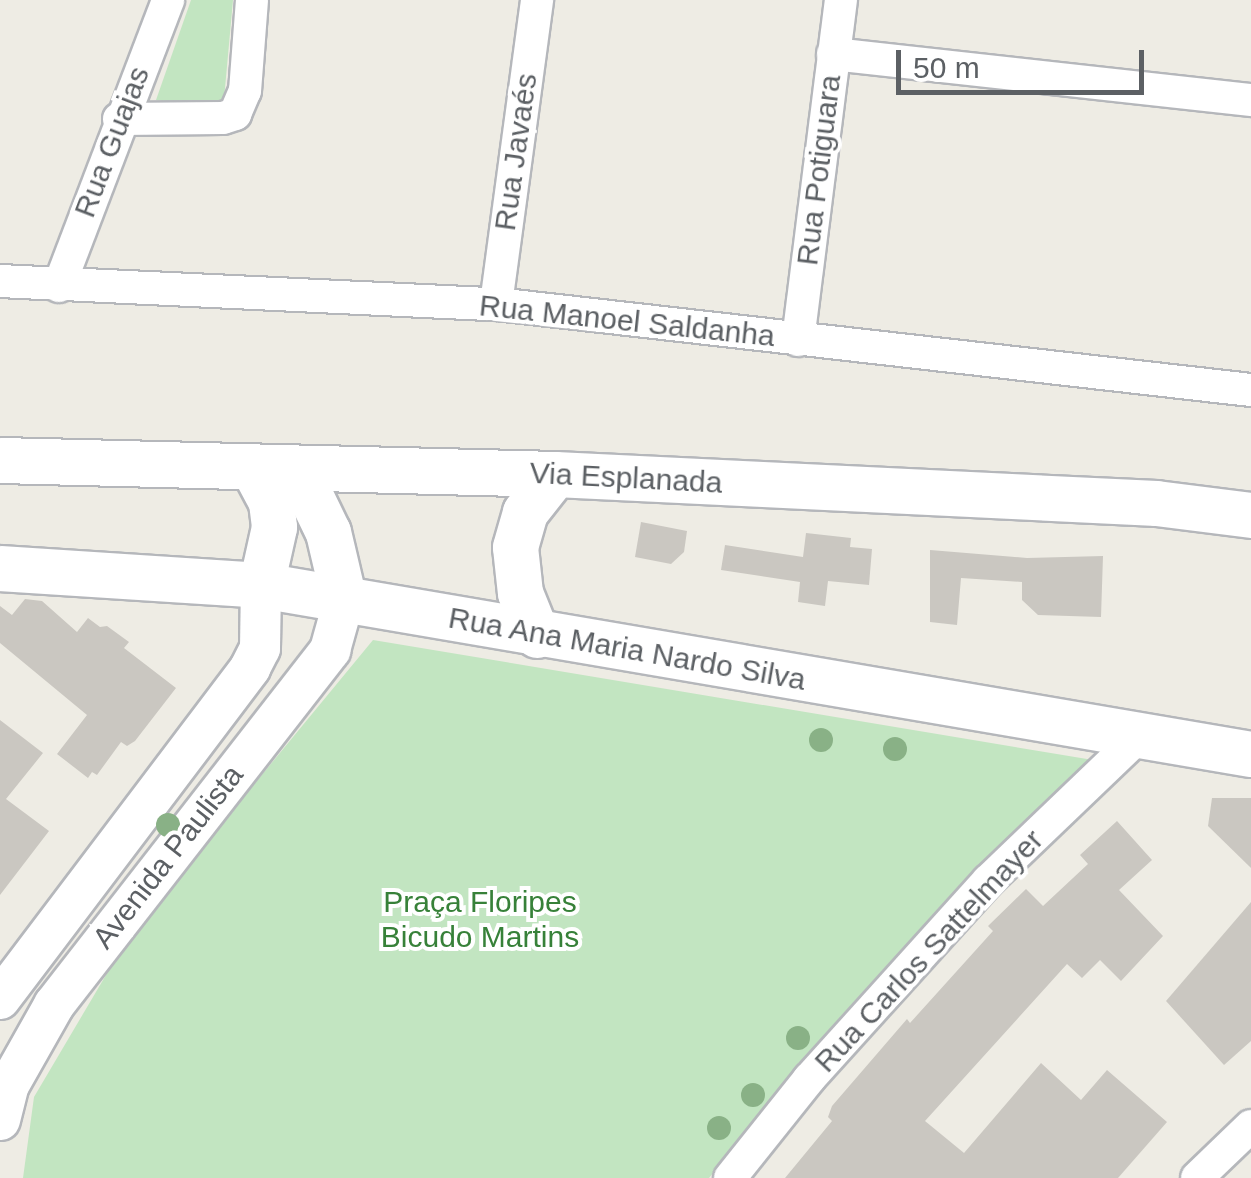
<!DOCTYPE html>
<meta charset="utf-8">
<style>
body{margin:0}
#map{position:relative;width:1251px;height:1178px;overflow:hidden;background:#eeece4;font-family:Helvetica,sans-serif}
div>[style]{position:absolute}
.green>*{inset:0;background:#c2e5c1}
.building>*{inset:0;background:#cac7c1}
.roads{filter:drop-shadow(2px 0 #b5b7bb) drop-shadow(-2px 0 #b5b7bb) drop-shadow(0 2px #b5b7bb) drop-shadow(0 -2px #b5b7bb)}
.minor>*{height:32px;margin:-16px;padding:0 16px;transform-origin:16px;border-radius:16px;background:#fff}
.tertiary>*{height:40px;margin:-20px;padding:0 20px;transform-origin:20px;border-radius:20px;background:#fff}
.secondary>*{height:45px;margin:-22.5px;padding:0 22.5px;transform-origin:22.5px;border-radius:22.5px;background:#fff}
.trees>*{width:24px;height:24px;margin:-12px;border-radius:50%;background:#89b186}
span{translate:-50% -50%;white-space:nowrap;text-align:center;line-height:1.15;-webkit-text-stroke:8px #fff;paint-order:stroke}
.street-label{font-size:30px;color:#5c6064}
.park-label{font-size:30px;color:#378139}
.scale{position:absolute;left:896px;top:50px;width:248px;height:45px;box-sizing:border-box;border:5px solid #5c6064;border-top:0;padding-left:12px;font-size:30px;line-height:35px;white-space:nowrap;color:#5c6064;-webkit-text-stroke:8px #fff;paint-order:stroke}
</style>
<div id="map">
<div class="green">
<div style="clip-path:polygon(191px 0,233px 0,223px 110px,156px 100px)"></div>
<div style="clip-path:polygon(373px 640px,1093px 760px,1034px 813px,801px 1063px,709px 1178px,23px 1178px,34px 1097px,129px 936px)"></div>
</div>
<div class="building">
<div style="clip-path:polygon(641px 522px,687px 531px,684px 552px,671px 564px,635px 557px)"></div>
<div style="clip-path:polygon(806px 533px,851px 538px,850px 547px,872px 549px,869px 585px,828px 581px,825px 606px,798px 602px,800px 582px,721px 570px,725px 545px,803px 557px)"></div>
<div style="clip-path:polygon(930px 550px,1027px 558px,1103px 556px,1101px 617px,1038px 615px,1022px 600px,1022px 582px,961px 578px,957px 625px,930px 622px)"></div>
<div style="clip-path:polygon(25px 599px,42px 601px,77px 632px,88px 618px,100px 627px,107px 626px,129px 642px,124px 648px,176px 688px,135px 741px,127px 746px,121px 742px,97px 775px,92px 772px,88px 778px,57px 754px,87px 715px,0 643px,0 606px,12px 615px)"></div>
<div style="clip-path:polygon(0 720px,43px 753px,6px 799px,49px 831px,0 895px)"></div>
<div style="clip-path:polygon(1212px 798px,1251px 798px,1251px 868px,1208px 826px)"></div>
<div style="clip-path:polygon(1117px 821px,1152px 860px,1119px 890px,1163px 936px,1121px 981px,1100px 960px,1082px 978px,1067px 964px,925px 1121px,964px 1153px,1041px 1063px,1081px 1100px,1107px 1070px,1167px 1122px,1118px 1178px,785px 1178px,832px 1121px,828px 1117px,832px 1106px,907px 1019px,910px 1023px,993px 931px,988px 926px,1026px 889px,1043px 906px,1088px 864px,1080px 855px)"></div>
<div style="clip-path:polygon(1251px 902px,1251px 1041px,1224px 1065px,1166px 1001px)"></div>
</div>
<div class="roads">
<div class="minor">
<div style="left:833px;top:54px;width:421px;rotate:6.3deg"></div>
<div style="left:119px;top:119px;width:104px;rotate:-0.6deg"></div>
<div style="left:223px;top:118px;width:13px;rotate:-18deg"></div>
<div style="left:235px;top:114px;width:25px;rotate:-67deg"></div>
<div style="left:245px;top:91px;width:91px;rotate:-85.6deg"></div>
<div style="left:0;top:281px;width:497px;rotate:2.7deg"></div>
<div style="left:496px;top:304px;width:760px;rotate:6.5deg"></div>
<div style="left:59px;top:286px;width:306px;rotate:-69.1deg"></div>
<div style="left:496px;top:304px;width:307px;rotate:-82.3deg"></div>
<div style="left:798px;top:340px;width:343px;rotate:-82.8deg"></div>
<div style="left:730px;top:1178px;width:127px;rotate:-51.4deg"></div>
<div style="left:809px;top:1079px;width:267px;rotate:-47.9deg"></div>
<div style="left:988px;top:881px;width:211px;rotate:-43.8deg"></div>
<div style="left:1197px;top:1178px;width:75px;rotate:-43.9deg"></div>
</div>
<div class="tertiary">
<div style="left:0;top:999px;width:415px;rotate:-52.9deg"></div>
<div style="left:250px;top:668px;width:22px;rotate:-63deg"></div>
<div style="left:260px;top:648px;width:63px;rotate:-89.1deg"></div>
<div style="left:0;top:1120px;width:36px;rotate:-76deg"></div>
<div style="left:9px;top:1085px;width:92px;rotate:-60.6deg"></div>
<div style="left:54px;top:1005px;width:450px;rotate:-52.1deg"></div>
<div style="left:330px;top:650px;width:52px;rotate:-74.4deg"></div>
</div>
<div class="secondary">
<div style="left:0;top:460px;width:555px;rotate:1.44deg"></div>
<div style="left:555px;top:474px;width:602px;rotate:2.76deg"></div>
<div style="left:1156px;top:503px;width:96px;rotate:7.2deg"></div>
<div style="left:253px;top:468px;width:38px;rotate:62deg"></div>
<div style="left:271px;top:502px;width:25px;rotate:83deg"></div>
<div style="left:274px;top:527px;width:59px;rotate:102.6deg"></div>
<div style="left:297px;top:468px;width:71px;rotate:64.2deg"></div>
<div style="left:328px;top:532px;width:70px;rotate:76.8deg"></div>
<div style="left:0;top:568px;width:262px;rotate:3.7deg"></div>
<div style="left:261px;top:585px;width:1004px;rotate:9.69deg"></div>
<div style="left:537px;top:635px;width:45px;rotate:-112deg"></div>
<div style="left:520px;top:593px;width:46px;rotate:-96.2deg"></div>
<div style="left:515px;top:547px;width:36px;rotate:-74deg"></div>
<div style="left:525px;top:512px;width:48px;rotate:-51.7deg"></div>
</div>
</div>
<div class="trees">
<div style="left:821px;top:740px"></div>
<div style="left:895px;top:749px"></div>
<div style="left:168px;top:825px"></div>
<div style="left:798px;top:1038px"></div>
<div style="left:753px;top:1095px"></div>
<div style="left:719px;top:1128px"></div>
</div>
<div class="street-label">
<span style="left:112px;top:142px;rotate:-69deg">Rua Guajas</span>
<span style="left:516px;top:152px;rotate:-82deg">Rua Javaés</span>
<span style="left:819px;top:170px;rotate:-83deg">Rua Potiguara</span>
<span style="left:627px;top:321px;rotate:6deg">Rua Manoel Saldanha</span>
<span style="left:626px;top:478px;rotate:3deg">Via Esplanada</span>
<span style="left:627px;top:649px;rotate:10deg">Rua Ana Maria Nardo Silva</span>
<span style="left:168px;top:857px;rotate:-52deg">Avenida Paulista</span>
<span style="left:929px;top:951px;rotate:-47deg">Rua Carlos Sattelmayer</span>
</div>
<div class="park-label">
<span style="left:480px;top:919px">Praça Floripes<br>Bicudo Martins</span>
</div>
<div class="scale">50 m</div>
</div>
